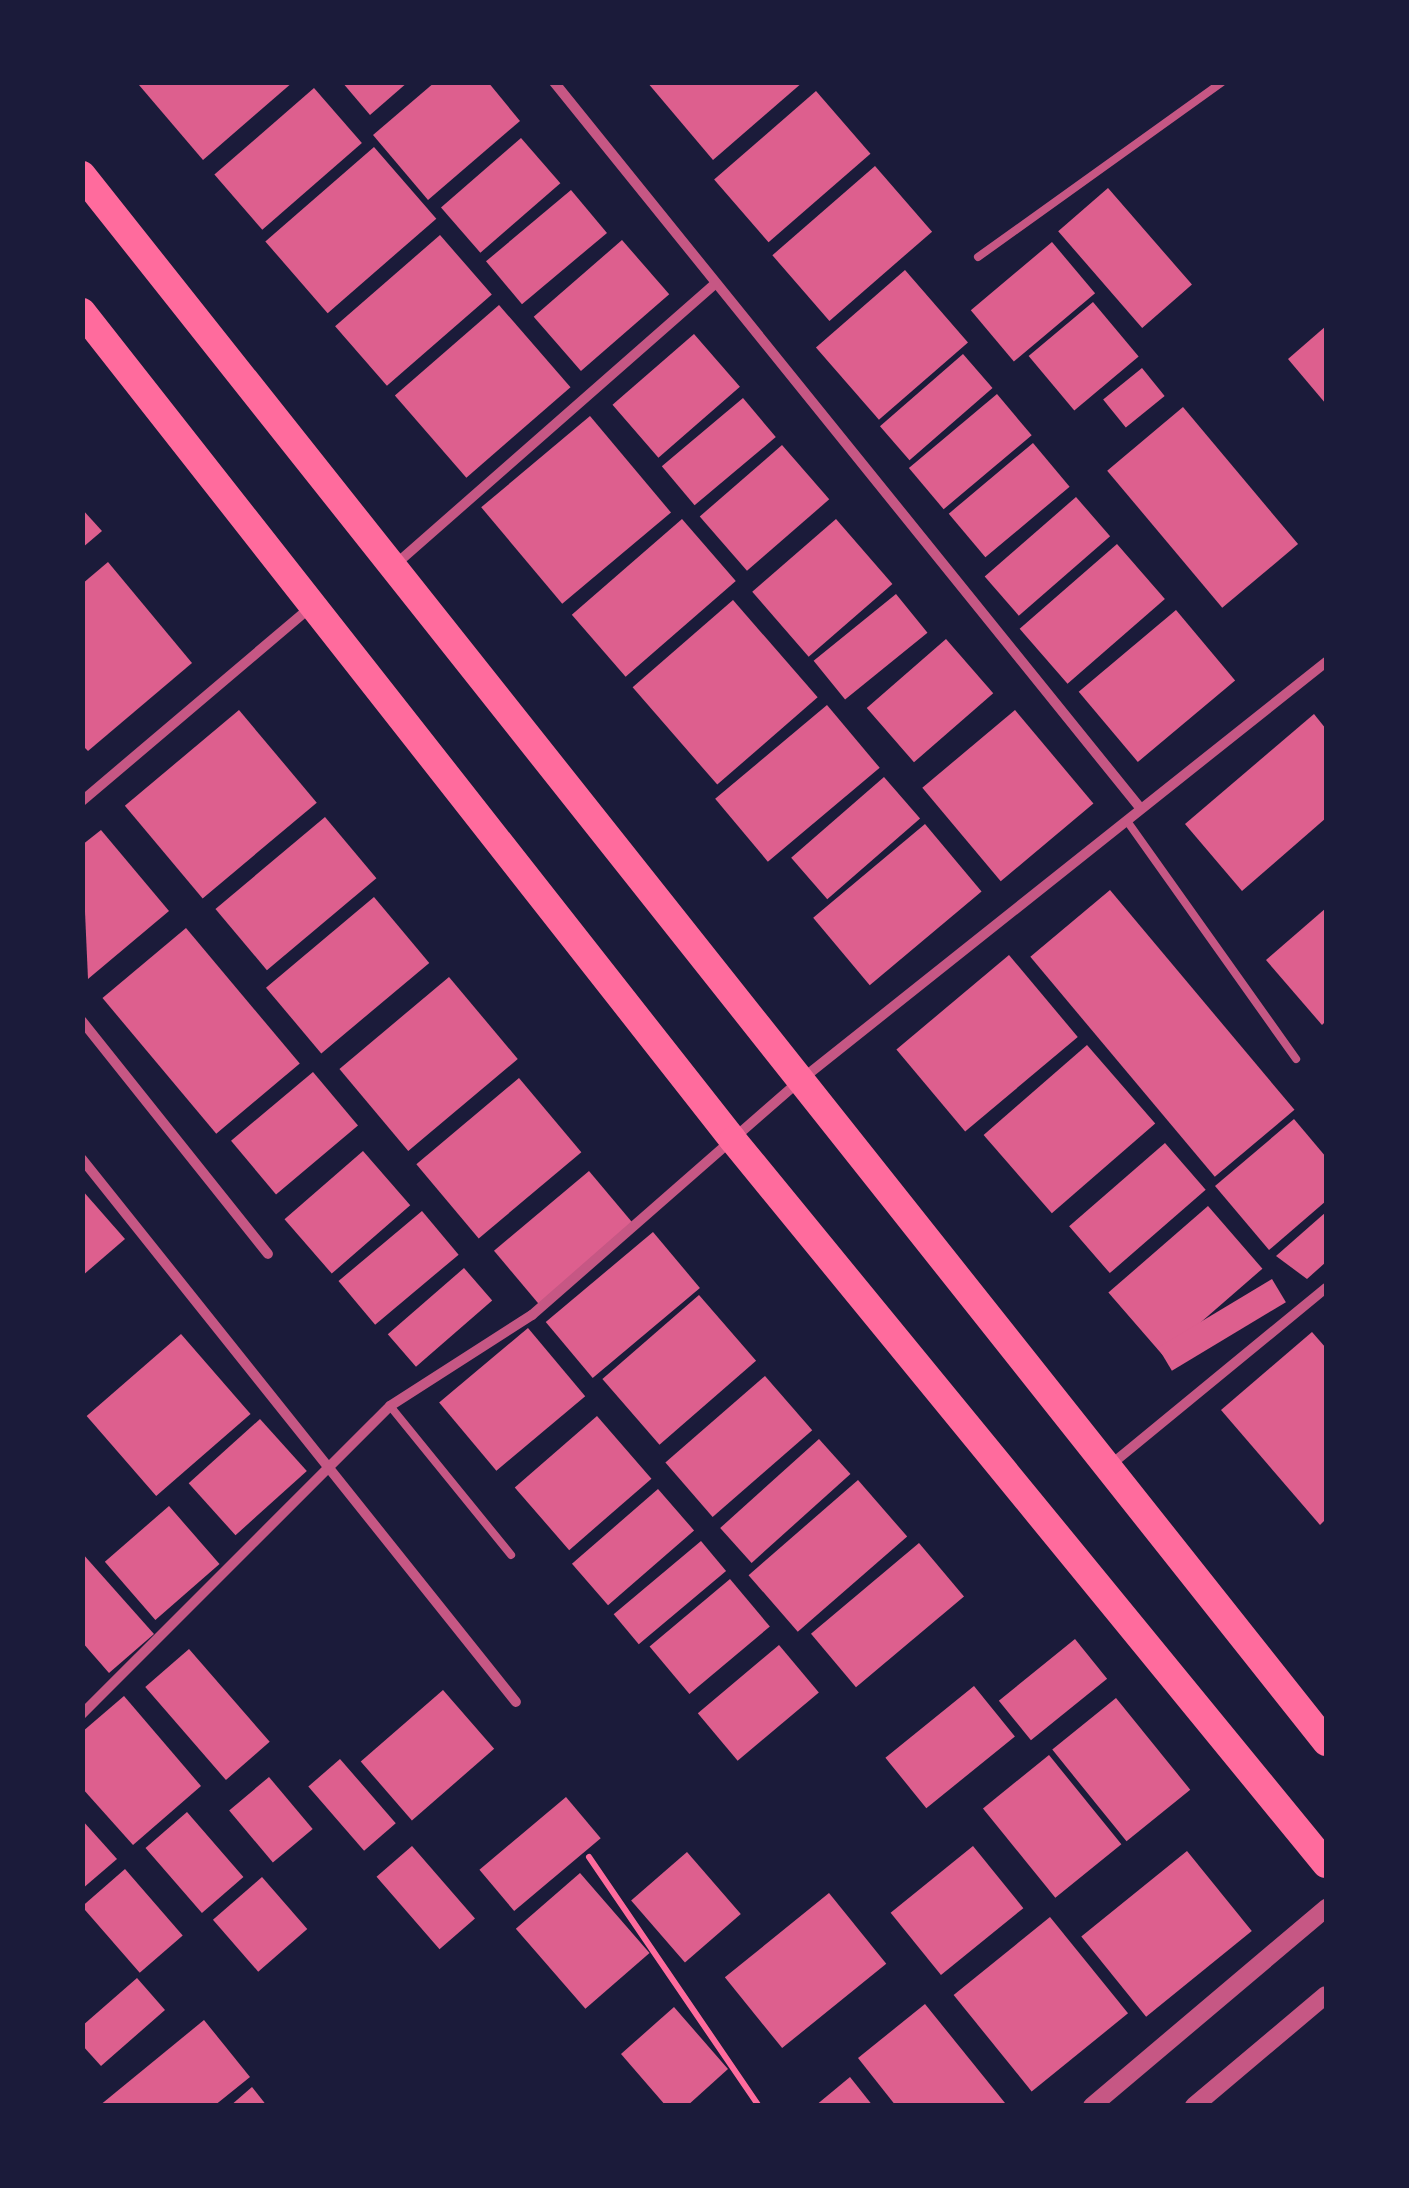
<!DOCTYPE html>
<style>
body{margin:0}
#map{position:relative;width:1409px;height:2188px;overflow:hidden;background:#1b1b3a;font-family:Signika,sans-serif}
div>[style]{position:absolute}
.building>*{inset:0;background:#dd5f8e;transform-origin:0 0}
.path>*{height:6px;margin:-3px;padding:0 3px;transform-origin:3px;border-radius:3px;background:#ff6b9d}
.service>*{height:8px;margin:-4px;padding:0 4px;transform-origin:4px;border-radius:4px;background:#c65784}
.minor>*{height:10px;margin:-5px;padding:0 5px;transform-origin:5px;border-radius:5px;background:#c65784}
.tertiary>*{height:18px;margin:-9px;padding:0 9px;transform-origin:9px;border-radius:9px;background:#c65784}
.trunk>*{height:28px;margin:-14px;padding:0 14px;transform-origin:14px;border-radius:14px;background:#ff6b9d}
span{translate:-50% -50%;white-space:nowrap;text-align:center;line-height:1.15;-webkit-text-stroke:10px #1b1b3a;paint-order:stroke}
.frame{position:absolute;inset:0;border:85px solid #1b1b3a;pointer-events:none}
</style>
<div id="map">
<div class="building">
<div style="clip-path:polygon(293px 82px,203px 160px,139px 85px,141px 82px)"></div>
<div style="clip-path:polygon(342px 82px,408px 82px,370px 115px)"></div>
<div style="clip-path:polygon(435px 82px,488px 82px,520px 121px,428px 200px,373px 135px)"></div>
<div style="clip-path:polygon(647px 82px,803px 82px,713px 160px)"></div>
<div style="left:314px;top:88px;width:73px;height:132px;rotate:49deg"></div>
<div style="left:816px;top:91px;width:83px;height:135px;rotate:49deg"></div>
<div style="left:521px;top:138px;width:60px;height:106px;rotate:49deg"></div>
<div style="left:374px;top:147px;width:95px;height:144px;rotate:49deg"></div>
<div style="left:875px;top:166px;width:87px;height:136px;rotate:49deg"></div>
<div style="left:1108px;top:188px;width:128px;height:66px;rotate:49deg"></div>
<div style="left:571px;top:190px;width:56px;height:111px;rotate:50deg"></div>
<div style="left:440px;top:235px;width:79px;height:139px;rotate:49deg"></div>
<div style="left:622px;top:240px;width:72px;height:117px;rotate:49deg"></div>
<div style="left:1052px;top:242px;width:67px;height:106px;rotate:50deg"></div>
<div style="left:905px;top:270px;width:96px;height:118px;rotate:49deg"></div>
<div style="left:1093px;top:302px;width:71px;height:84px;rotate:50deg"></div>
<div style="left:499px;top:305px;width:109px;height:138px;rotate:49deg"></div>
<div style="clip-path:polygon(1326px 326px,1326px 404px,1288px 359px)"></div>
<div style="left:694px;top:334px;width:70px;height:108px;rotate:49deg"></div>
<div style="left:963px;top:354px;width:45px;height:110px;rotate:49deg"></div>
<div style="left:1142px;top:368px;width:36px;height:50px;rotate:51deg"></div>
<div style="left:997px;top:394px;width:54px;height:115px;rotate:50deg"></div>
<div style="left:743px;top:398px;width:51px;height:106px;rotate:50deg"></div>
<div style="left:1183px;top:407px;width:179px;height:99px;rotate:50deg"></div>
<div style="left:590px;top:416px;width:126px;height:142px;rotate:50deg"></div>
<div style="left:1033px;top:443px;width:57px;height:110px;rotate:50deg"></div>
<div style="left:782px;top:445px;width:72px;height:109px;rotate:49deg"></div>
<div style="left:1076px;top:497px;width:52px;height:121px;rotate:49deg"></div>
<div style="clip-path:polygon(82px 509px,102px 531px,82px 548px)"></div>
<div style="left:682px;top:519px;width:82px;height:146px;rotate:49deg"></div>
<div style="left:836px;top:519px;width:86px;height:111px;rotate:49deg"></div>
<div style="left:1117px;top:544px;width:73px;height:129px;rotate:49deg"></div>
<div style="clip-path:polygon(108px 562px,192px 663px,88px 751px,82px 745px,82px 584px)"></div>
<div style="left:896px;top:594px;width:50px;height:106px;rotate:51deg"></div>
<div style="left:733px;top:600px;width:129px;height:133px;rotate:49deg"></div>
<div style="left:1176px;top:610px;width:92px;height:127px;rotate:50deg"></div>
<div style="left:946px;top:639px;width:72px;height:105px;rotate:49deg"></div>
<div style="left:827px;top:705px;width:82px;height:146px;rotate:50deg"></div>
<div style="left:239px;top:710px;width:121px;height:149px;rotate:50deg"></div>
<div style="left:1015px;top:710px;width:122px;height:121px;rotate:50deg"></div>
<div style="clip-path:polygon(1314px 714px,1326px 729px,1326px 818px,1242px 891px,1185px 824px)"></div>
<div style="left:884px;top:777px;width:55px;height:123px;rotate:49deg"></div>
<div style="left:325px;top:817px;width:80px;height:143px;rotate:50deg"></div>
<div style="left:925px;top:824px;width:88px;height:146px;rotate:50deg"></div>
<div style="clip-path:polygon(101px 830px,169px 911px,88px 979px,82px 845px)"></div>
<div style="left:1110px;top:890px;width:287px;height:104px;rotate:50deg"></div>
<div style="left:374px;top:897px;width:86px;height:141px;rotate:50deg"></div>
<div style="clip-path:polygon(1326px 908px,1326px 1021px,1322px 1025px,1266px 960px)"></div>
<div style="left:186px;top:928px;width:177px;height:109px;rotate:50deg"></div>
<div style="left:1009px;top:955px;width:107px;height:147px;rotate:50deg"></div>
<div style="left:449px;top:977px;width:107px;height:143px;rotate:50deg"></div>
<div style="left:1087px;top:1045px;width:104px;height:137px;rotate:49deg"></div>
<div style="left:313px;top:1072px;width:70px;height:107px;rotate:50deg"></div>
<div style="left:519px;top:1078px;width:97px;height:134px;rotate:50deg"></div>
<div style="clip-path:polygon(1294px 1119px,1326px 1157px,1326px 1201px,1269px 1250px,1215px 1186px)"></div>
<div style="left:1165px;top:1143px;width:62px;height:127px;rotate:49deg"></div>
<div style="left:363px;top:1151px;width:72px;height:104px;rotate:49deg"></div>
<div style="left:589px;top:1171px;width:70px;height:124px;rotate:50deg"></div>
<div style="clip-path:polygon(82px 1190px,125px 1239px,82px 1276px)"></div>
<div style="left:1208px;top:1206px;width:83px;height:132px;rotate:49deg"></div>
<div style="left:422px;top:1211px;width:57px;height:109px;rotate:50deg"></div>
<div style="clip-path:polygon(1326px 1212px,1326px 1262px,1307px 1279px,1276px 1256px)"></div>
<div style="left:653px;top:1232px;width:73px;height:140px;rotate:50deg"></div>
<div style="left:464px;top:1268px;width:43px;height:101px;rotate:49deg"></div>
<div style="left:1272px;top:1279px;width:27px;height:133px;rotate:59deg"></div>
<div style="left:699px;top:1295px;width:87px;height:128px;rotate:49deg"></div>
<div style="left:528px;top:1328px;width:89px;height:116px;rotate:50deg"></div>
<div style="clip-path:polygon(1312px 1332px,1326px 1348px,1326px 1519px,1320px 1525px,1221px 1410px)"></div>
<div style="left:181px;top:1334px;width:106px;height:125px;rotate:49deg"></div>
<div style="left:765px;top:1376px;width:72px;height:132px;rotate:49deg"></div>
<div style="left:597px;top:1416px;width:83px;height:109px;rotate:49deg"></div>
<div style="left:260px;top:1419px;width:70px;height:96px;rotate:48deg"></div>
<div style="left:819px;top:1439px;width:47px;height:133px;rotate:48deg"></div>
<div style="left:858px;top:1480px;width:75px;height:145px;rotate:49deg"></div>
<div style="left:658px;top:1489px;width:55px;height:114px;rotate:49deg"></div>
<div style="left:169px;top:1506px;width:77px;height:85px;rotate:49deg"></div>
<div style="left:701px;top:1541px;width:39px;height:114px;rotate:50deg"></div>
<div style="left:919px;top:1543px;width:70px;height:141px;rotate:50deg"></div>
<div style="clip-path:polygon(82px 1553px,154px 1634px,109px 1673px,82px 1642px)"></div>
<div style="left:730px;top:1579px;width:62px;height:105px;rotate:50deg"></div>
<div style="left:1075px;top:1639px;width:51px;height:98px;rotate:51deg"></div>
<div style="left:779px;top:1645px;width:62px;height:106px;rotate:50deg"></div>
<div style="left:189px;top:1649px;width:123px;height:58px;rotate:49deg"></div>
<div style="left:974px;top:1686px;width:65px;height:114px;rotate:51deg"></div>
<div style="left:443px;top:1690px;width:78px;height:109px;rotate:49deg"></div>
<div style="clip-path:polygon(124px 1696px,201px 1786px,133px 1845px,82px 1788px,82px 1732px)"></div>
<div style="left:1116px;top:1698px;width:118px;height:82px;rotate:51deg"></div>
<div style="left:1049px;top:1755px;width:115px;height:85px;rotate:51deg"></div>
<div style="left:340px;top:1759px;width:85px;height:42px;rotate:49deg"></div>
<div style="left:269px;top:1777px;width:68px;height:52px;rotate:50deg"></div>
<div style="left:566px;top:1797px;width:54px;height:113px;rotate:50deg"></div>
<div style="left:187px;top:1812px;width:86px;height:55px;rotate:49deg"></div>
<div style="clip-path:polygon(82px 1820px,117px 1859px,82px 1889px)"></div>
<div style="left:412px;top:1846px;width:96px;height:47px;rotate:49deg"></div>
<div style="left:973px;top:1846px;width:80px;height:106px;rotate:51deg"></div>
<div style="left:1187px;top:1851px;width:103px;height:136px;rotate:51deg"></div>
<div style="left:687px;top:1852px;width:82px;height:74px;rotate:49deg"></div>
<div style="left:125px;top:1869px;width:88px;height:57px;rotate:49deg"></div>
<div style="left:580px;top:1873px;width:106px;height:85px;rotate:49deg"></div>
<div style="left:262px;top:1877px;width:69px;height:65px;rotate:49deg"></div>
<div style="left:829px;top:1893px;width:91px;height:134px;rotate:51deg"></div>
<div style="left:1050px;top:1917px;width:124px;height:124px;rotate:51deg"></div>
<div style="clip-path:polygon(137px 1978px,165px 2010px,101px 2066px,82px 2045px,82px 2026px)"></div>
<div style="clip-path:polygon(925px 2004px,1005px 2103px,1002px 2106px,896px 2106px,858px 2058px)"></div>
<div style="clip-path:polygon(674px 2007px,728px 2069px,687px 2106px,666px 2106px,621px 2054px)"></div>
<div style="clip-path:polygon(204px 2020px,250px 2077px,214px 2106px,99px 2106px)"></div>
<div style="clip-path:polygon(850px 2077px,873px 2106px,815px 2106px)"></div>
<div style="clip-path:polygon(252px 2087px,267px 2106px,230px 2106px)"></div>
</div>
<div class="path">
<div style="left:589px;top:1857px;width:301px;rotate:55.7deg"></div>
</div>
<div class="service">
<div style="left:978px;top:257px;width:300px;rotate:-35.6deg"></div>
<div style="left:1127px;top:821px;width:292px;rotate:54.6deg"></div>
<div style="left:390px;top:1406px;width:192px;rotate:50.9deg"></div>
</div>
<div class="minor">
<div style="left:554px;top:82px;width:934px;rotate:51.08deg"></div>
<div style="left:396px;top:564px;width:424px;rotate:-41.3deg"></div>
<div style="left:82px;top:801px;width:300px;rotate:-40.3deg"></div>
<div style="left:82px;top:1021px;width:298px;rotate:51.4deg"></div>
<div style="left:82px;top:1159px;width:695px;rotate:51.37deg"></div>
<div style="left:1108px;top:1467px;width:282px;rotate:-39.4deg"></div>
<div style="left:82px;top:1714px;width:436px;rotate:-45deg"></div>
<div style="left:390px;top:1406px;width:169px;rotate:-32.7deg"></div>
<div style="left:532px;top:1315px;width:352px;rotate:-41.2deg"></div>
<div style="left:797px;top:1083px;width:676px;rotate:-38.51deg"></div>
</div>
<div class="tertiary">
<div style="left:1092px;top:2106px;width:307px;rotate:-40.2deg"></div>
<div style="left:1194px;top:2106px;width:172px;rotate:-40.1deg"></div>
</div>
<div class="trunk">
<div style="left:82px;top:175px;width:2001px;rotate:51.55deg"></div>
<div style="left:82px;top:312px;width:1053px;rotate:51.82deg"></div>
<div style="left:733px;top:1140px;width:936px;rotate:50.68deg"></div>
</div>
<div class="frame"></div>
</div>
